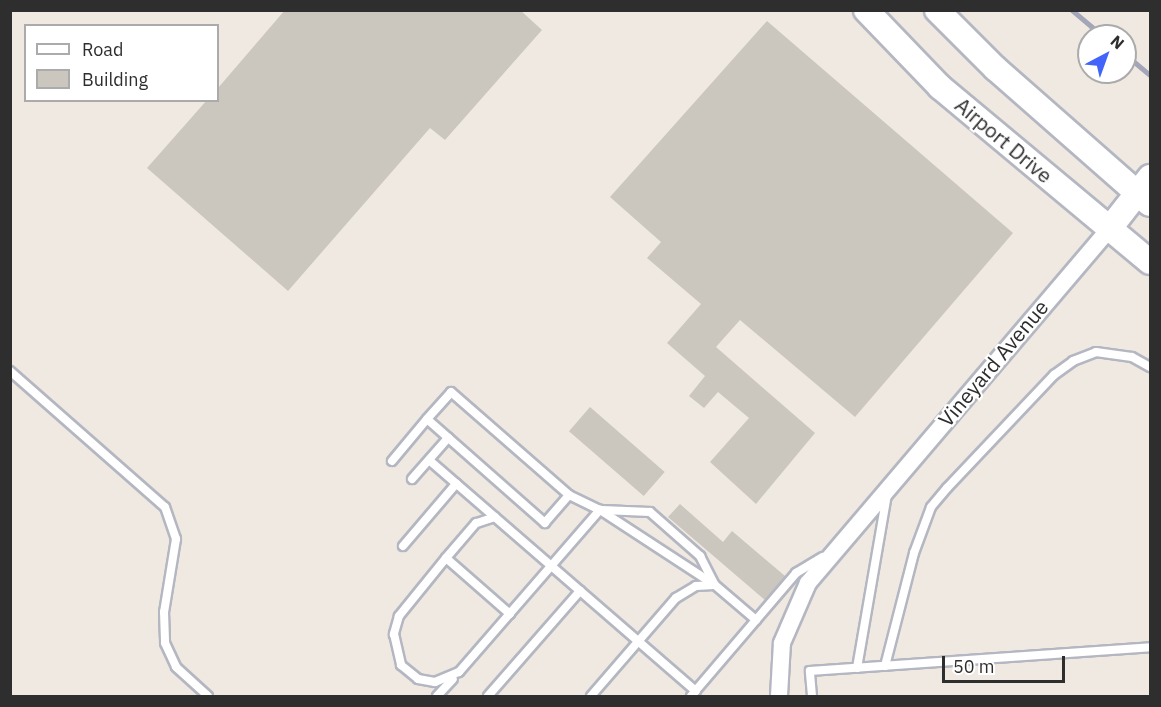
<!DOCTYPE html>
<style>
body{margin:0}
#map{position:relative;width:1161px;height:707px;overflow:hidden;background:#efe9e1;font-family:"IBM Plex Sans",sans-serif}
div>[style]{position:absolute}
.building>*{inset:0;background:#cbc7bf;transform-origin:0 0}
.roads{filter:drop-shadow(2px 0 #b4b7c1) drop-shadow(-2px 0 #b4b7c1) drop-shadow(0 2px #b4b7c1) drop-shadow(0 -2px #b4b7c1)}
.service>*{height:8px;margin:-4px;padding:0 4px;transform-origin:4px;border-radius:4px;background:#fff}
.minor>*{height:16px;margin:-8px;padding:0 8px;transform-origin:8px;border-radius:8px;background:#fff}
.secondary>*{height:24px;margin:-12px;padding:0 12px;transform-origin:12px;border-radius:12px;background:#fff}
.rail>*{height:4.5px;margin:-2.25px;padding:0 2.25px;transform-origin:2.25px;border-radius:2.25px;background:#a3a6b8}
span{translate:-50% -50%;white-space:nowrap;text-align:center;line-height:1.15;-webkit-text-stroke:4.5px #fff;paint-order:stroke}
.street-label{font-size:21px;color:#2e2e2e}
.frame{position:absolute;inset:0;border:12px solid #2e2e2e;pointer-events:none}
.legend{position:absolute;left:24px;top:24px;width:195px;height:78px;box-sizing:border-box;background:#fff;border:2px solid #ababab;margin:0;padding:8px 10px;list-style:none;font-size:18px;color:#2e2e2e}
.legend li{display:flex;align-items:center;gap:12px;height:30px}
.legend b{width:30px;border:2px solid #ababab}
.north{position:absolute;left:1077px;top:24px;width:60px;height:60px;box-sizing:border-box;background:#fff;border:2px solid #ababab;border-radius:50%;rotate:41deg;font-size:16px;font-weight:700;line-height:24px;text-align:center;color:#2e2e2e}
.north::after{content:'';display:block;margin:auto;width:21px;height:27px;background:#4264fb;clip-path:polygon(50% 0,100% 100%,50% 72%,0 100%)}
.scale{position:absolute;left:942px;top:656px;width:123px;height:27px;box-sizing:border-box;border:3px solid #2e2e2e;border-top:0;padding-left:8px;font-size:18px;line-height:21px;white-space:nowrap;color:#2e2e2e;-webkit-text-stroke:4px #fff;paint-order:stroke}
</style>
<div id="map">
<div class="building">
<div style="clip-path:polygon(285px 10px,520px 10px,542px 30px,445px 140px,430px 128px,288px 291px,147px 168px,207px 100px,218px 100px,218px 88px)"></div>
<div style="clip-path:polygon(767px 21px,1013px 233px,855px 417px,740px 320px,716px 347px,815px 433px,756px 504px,710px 462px,749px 418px,718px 392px,704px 408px,689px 396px,705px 376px,667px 343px,701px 304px,647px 258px,661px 242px,610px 197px)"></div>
<div style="left:590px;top:407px;width:99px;height:32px;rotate:41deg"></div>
<div style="clip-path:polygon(680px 504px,723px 542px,732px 531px,785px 576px,765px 600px,668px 517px)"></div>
</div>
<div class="roads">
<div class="service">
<div style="left:10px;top:371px;width:206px;rotate:41.3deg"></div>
<div style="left:165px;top:507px;width:34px;rotate:71deg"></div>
<div style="left:176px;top:539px;width:74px;rotate:99.3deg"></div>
<div style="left:164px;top:612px;width:31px;rotate:88deg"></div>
<div style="left:165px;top:643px;width:26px;rotate:65deg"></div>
<div style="left:176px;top:667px;width:43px;rotate:42.2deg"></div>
<div style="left:429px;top:460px;width:353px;rotate:40.9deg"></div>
<div style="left:392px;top:461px;width:55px;rotate:-50.2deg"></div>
<div style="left:412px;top:479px;width:55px;rotate:-48.7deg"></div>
<div style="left:569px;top:495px;width:37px;rotate:131deg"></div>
<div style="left:545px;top:523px;width:157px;rotate:-138.6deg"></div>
<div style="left:427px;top:419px;width:36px;rotate:-48deg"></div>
<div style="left:451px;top:392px;width:157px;rotate:41.1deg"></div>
<div style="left:569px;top:495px;width:34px;rotate:26deg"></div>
<div style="left:600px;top:510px;width:137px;rotate:33.1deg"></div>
<div style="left:715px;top:585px;width:54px;rotate:40.5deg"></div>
<div style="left:602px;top:510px;width:48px;rotate:2.4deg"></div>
<div style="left:650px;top:512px;width:67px;rotate:41.3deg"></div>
<div style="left:700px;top:556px;width:31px;rotate:63deg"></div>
<div style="left:495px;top:517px;width:20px;rotate:162deg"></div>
<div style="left:476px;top:523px;width:46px;rotate:130.6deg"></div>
<div style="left:446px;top:558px;width:85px;rotate:41.2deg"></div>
<div style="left:403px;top:546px;width:82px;rotate:-49.5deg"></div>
<div style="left:446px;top:558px;width:75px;rotate:129deg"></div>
<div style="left:399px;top:616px;width:19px;rotate:106deg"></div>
<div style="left:394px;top:634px;width:32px;rotate:77deg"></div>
<div style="left:401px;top:665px;width:22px;rotate:39deg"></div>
<div style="left:418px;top:679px;width:17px;rotate:10deg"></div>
<div style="left:435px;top:682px;width:26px;rotate:-23deg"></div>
<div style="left:459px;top:672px;width:215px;rotate:-49deg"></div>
<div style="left:885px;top:666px;width:117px;rotate:-75.6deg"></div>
<div style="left:914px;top:553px;width:49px;rotate:-69.7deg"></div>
<div style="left:931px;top:507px;width:25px;rotate:-50deg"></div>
<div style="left:947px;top:488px;width:156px;rotate:-46.6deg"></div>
<div style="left:1054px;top:375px;width:24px;rotate:-36deg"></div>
<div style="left:1073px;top:361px;width:25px;rotate:-21deg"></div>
<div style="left:1096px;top:352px;width:36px;rotate:8deg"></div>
<div style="left:1132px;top:357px;width:21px;rotate:29deg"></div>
<div style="left:857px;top:668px;width:176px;rotate:-80.2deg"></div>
<div style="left:437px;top:696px;width:23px;rotate:-47deg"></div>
<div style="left:488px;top:696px;width:140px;rotate:-48.8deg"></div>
<div style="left:591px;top:696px;width:130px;rotate:-49.1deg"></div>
<div style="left:676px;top:598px;width:23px;rotate:-31deg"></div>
<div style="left:696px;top:586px;width:18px;rotate:-3deg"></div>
<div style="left:691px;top:696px;width:162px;rotate:-49.5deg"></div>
<div style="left:796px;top:573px;width:31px;rotate:-31deg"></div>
<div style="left:812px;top:696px;width:25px;rotate:-95deg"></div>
<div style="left:810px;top:671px;width:341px;rotate:-4deg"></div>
</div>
<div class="minor">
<div style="left:779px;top:696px;width:53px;rotate:-86.8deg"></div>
<div style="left:782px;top:643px;width:65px;rotate:-66.6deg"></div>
<div style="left:808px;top:583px;width:466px;rotate:-49.6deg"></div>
</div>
<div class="secondary">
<div style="left:866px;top:10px;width:107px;rotate:46.1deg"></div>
<div style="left:940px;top:87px;width:273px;rotate:39.8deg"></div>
<div style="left:937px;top:10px;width:82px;rotate:45deg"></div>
<div style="left:995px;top:68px;width:206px;rotate:41.3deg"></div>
<div style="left:1110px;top:228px;width:65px;rotate:-51.9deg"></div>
</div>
</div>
<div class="rail">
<div style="left:1072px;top:10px;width:40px;rotate:40deg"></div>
<div style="left:1125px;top:54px;width:33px;rotate:40deg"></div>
</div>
<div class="street-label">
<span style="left:1004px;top:140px;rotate:40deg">Airport Drive</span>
<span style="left:993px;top:363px;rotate:-50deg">Vineyard Avenue</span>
</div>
<div class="frame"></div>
<ul class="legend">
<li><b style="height:8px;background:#fff"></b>Road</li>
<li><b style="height:16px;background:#cbc7bf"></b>Building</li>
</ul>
<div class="north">N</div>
<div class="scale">50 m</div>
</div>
